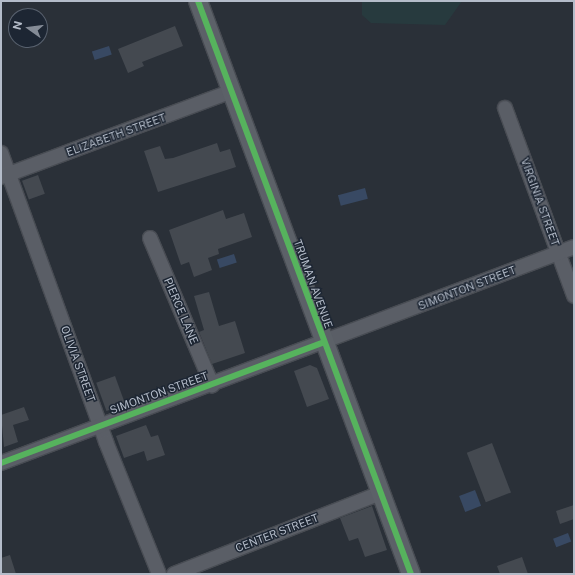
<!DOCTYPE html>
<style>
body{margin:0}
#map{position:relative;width:575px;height:575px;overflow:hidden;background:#2a3038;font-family:"Public Sans",sans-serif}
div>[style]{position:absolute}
.green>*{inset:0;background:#273a3e}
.water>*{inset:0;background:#384963;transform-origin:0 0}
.building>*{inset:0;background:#444950;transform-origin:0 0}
.roads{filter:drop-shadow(1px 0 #484c53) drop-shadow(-1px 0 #484c53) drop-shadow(0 1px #484c53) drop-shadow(0 -1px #484c53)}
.minor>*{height:14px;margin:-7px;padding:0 7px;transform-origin:7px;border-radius:7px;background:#5a5e66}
.major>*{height:18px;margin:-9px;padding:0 9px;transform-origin:9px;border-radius:9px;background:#5c6168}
.cycleway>*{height:6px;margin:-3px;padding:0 3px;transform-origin:3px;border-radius:3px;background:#56b35d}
span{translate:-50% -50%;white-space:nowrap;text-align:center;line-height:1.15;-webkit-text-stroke:3px #1d2633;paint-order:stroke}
.street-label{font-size:11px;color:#b4bcc9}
.frame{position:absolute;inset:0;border:2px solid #b4bcc9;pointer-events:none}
.north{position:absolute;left:8px;top:8px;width:40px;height:40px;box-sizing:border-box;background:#1d2633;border:1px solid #59626f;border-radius:50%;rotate:284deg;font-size:11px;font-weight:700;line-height:16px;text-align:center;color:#b4bcc9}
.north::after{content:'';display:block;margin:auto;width:14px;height:18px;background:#848b96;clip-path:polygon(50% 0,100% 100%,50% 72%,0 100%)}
</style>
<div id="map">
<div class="green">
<div style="clip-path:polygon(362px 1px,462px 1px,445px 25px,371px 23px,362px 15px)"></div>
</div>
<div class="water">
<div style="left:109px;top:46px;width:9px;height:18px;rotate:72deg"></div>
<div style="left:365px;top:188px;width:11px;height:28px;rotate:75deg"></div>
<div style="left:234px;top:254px;width:9px;height:18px;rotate:72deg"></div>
<div style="left:475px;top:490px;width:17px;height:17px;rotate:69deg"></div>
<div style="left:568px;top:533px;width:9px;height:16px;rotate:69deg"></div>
</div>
<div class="building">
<div style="clip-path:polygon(175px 26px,183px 46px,142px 62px,144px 66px,128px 73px,118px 49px)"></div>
<div style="clip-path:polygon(217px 143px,220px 152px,230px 149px,236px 167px,158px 192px,144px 151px,160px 146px,165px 159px,173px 158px)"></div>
<div style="left:38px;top:175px;width:20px;height:17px;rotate:70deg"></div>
<div style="clip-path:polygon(223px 210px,226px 219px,244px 213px,252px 237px,218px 249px,219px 254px,208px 258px,212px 270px,194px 277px,189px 262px,181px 265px,169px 230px)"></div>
<div style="clip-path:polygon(209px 292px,219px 326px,235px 321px,245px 353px,212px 364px,199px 332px,204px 330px,194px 296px)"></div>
<div style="clip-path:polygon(310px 365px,317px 368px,329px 399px,307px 407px,294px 371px)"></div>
<div style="left:115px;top:376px;width:30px;height:20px;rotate:70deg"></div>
<div style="clip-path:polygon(24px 407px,29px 420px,13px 425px,18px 442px,4px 447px,1px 415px)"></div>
<div style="clip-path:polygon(146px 425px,151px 437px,158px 435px,165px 455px,147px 461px,144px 451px,124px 458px,116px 436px)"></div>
<div style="left:492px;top:443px;width:53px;height:27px;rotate:69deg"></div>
<div style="clip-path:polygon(574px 505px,574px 519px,560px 524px,556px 511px)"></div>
<div style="clip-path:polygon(372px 506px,387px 550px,365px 557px,358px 538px,349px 541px,340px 518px)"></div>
<div style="clip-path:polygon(10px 555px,16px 574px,1px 574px,1px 558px)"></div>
<div style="clip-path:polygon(522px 557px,528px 574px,500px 574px,497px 566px)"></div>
</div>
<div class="roads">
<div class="minor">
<div style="left:505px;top:108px;width:200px;rotate:69.8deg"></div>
<div style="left:1px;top:153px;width:307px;rotate:70deg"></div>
<div style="left:106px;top:442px;width:142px;rotate:68.1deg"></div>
<div style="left:1px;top:177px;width:244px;rotate:-20.4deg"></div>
<div style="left:150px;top:238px;width:160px;rotate:67.1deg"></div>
<div style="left:1px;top:463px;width:612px;rotate:-20.65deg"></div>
<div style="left:174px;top:574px;width:222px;rotate:-21.4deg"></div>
</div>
<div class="major">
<div style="left:198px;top:1px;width:611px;rotate:69.61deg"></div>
</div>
</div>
<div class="cycleway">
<div style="left:198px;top:1px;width:611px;rotate:69.61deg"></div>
<div style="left:1px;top:463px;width:345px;rotate:-20.5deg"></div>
</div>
<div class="street-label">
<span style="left:116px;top:135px;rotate:-20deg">ELIZABETH STREET</span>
<span style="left:540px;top:202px;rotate:70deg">VIRGINIA STREET</span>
<span style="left:313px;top:284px;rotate:70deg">TRUMAN AVENUE</span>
<span style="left:467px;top:288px;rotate:-21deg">SIMONTON STREET</span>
<span style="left:181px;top:311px;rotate:67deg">PIERCE LANE</span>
<span style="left:78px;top:364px;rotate:70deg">OLIVIA STREET</span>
<span style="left:159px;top:393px;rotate:-20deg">SIMONTON STREET</span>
<span style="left:277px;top:533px;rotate:-21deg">CENTER STREET</span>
</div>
<div class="frame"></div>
<div class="north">N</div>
</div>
